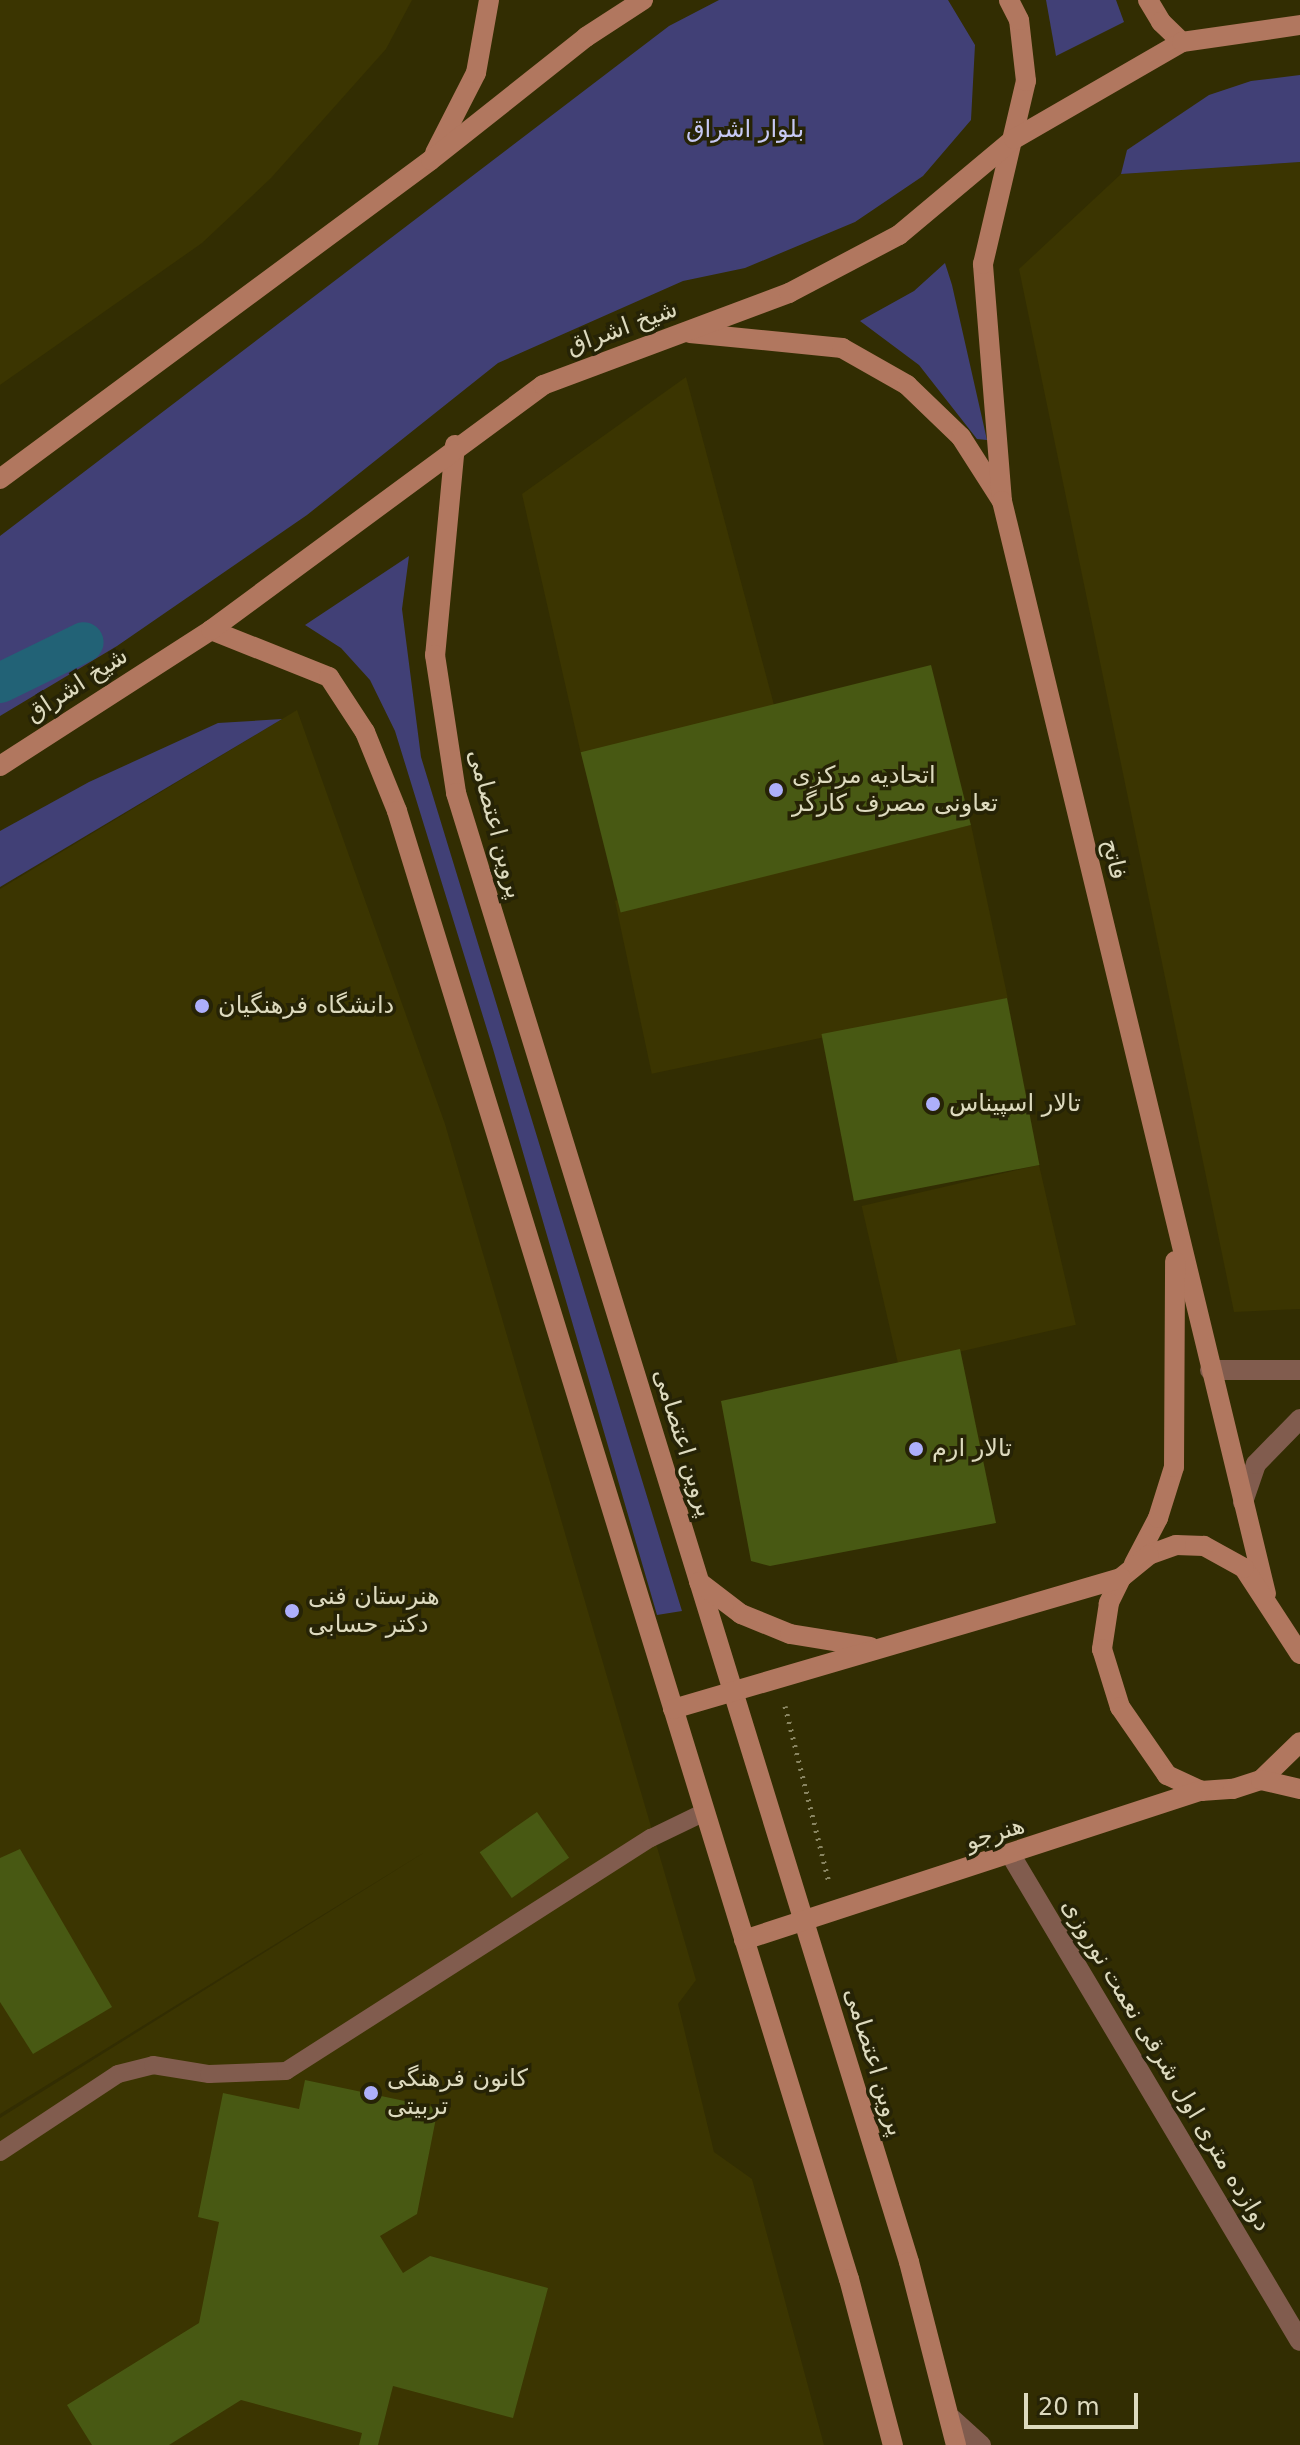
<!DOCTYPE html>
<meta charset="utf-8">
<style>
body{margin:0}
#map{position:relative;width:1300px;height:2445px;overflow:hidden;background:#322d02;font-family:"DejaVu Sans",Vazirmatn,sans-serif}
div>[style]{position:absolute}
.built>*{inset:0;background:#3b3501;transform-origin:0 0}
.green>*{inset:0;background:#414076}
.canal>*{height:40px;margin:-20px;padding:0 20px;transform-origin:20px;border-radius:20px;background:#226276}
.building>*{inset:0;background:#485913;transform-origin:0 0}
.path>*{height:5px;margin-top:-2.5px;transform-origin:0;background:repeating-linear-gradient(90deg,#898561 0 2px,transparent 0 8px)}
.lane>*{height:18px;margin:-9px;padding:0 9px;transform-origin:9px;border-radius:9px;background:#815c4e}
.street>*{height:20px;margin:-10px;padding:0 10px;transform-origin:10px;border-radius:10px;background:#815c4e}
.secondary>*{height:20px;margin:-10px;padding:0 10px;transform-origin:10px;border-radius:10px;background:#b1775f}
.dots>*{width:22px;height:22px;translate:-50% -50%;box-sizing:border-box;border:4px solid #262306;border-radius:50%}
span{translate:-50% -50%;white-space:nowrap;text-align:center;line-height:1.15;-webkit-text-stroke:7px #262306;paint-order:stroke}
.park-label{font-size:24px;color:#c7c9f4}
.street-label{font-size:24px;color:#dddabe}
.poi-label{font-size:24px;color:#dddabe}
.left{translate:0 -50%;text-align:left}
.scale{position:absolute;left:1024px;top:2393px;width:114px;height:36px;box-sizing:border-box;border:4px solid #dddabe;border-top:0;padding-left:10px;font-size:24px;line-height:28px;white-space:nowrap;color:#dddabe;-webkit-text-stroke:6px #262306;paint-order:stroke}
</style>
<div id="map">
<div class="built">
<div style="clip-path:polygon(0 0,412px 0,386px 49px,271px 178px,202px 243px,0 385px)"></div>
<div style="clip-path:polygon(1300px 162px,1300px 1309px,1234px 1312px,1019px 269px,1121px 174px)"></div>
<div style="clip-path:polygon(686px 377px,774px 705px,581px 754px,522px 494px)"></div>
<div style="clip-path:polygon(297px 710px,445px 1124px,696px 1980px,678px 2004px,714px 2152px,752px 2179px,824px 2445px,0 2445px,0 2118px,428px 1850px,0 2114px,0 889px)"></div>
<div style="left:971px;top:825px;width:177px;height:364px;rotate:78deg"></div>
<div style="left:1039px;top:1165px;width:164px;height:182px;rotate:77deg"></div>
</div>
<div class="green">
<div style="clip-path:polygon(719px 0,948px 0,975px 45px,971px 120px,923px 176px,855px 222px,745px 268px,683px 281px,498px 363px,307px 515px,117px 646px,0 716px,0 536px,669px 26px)"></div>
<div style="clip-path:polygon(1046px 0,1116px 0,1124px 22px,1056px 56px)"></div>
<div style="clip-path:polygon(1300px 75px,1300px 162px,1121px 174px,1127px 150px,1209px 95px,1251px 81px)"></div>
<div style="clip-path:polygon(945px 263px,952px 285px,987px 440px,977px 439px,919px 365px,860px 321px,914px 291px)"></div>
<div style="clip-path:polygon(409px 556px,402px 609px,421px 757px,682px 1611px,657px 1615px,493px 1049px,395px 731px,370px 680px,341px 648px,305px 625px)"></div>
<div style="clip-path:polygon(282px 719px,0 887px,0 831px,89px 782px,218px 723px)"></div>
</div>
<div class="canal">
<div style="left:0;top:683px;width:93px;rotate:-26deg"></div>
</div>
<div class="building">
<div style="left:931px;top:665px;width:165px;height:361px;rotate:76deg"></div>
<div style="left:1007px;top:998px;width:170px;height:189px;rotate:79deg"></div>
<div style="clip-path:polygon(960px 1349px,996px 1523px,770px 1566px,751px 1561px,721px 1401px)"></div>
<div style="left:537px;top:1812px;width:56px;height:70px;rotate:55deg"></div>
<div style="clip-path:polygon(20px 1849px,112px 2007px,33px 2054px,0 2002px,0 1858px)"></div>
<div style="clip-path:polygon(305px 2080px,438px 2108px,417px 2214px,380px 2236px,403px 2273px,430px 2256px,548px 2288px,513px 2418px,393px 2386px,378px 2445px,359px 2445px,362px 2433px,241px 2400px,169px 2445px,92px 2445px,67px 2405px,199px 2323px,219px 2222px,198px 2217px,223px 2093px,299px 2109px)"></div>
</div>
<div class="path">
<div style="left:785px;top:1706px;width:182px;rotate:76deg"></div>
</div>
<div class="lane">
<div style="left:0;top:2152px;width:141px;rotate:-33.5deg"></div>
<div style="left:118px;top:2074px;width:36px;rotate:-14deg"></div>
<div style="left:153px;top:2065px;width:57px;rotate:9.1deg"></div>
<div style="left:209px;top:2074px;width:77px;rotate:-2.2deg"></div>
<div style="left:286px;top:2071px;width:433px;rotate:-32.6deg"></div>
<div style="left:651px;top:1838px;width:60px;rotate:-25.7deg"></div>
</div>
<div class="street">
<div style="left:1210px;top:1370px;width:90px"></div>
<div style="left:1243px;top:1502px;width:40px;rotate:-71.1deg"></div>
<div style="left:1256px;top:1464px;width:63px;rotate:-45.6deg"></div>
<div style="left:1012px;top:1857px;width:563px;rotate:59.25deg"></div>
<div style="left:952px;top:2419px;width:39px;rotate:42deg"></div>
</div>
<div class="secondary">
<div style="left:1148px;top:0;width:26px;rotate:59deg"></div>
<div style="left:1161px;top:22px;width:29px;rotate:44deg"></div>
<div style="left:435px;top:153px;width:90px;rotate:-62.9deg"></div>
<div style="left:476px;top:73px;width:74px;rotate:-79.9deg"></div>
<div style="left:690px;top:333px;width:153px;rotate:5.6deg"></div>
<div style="left:842px;top:348px;width:75px;rotate:29.6deg"></div>
<div style="left:907px;top:385px;width:75px;rotate:43.9deg"></div>
<div style="left:961px;top:437px;width:76px;rotate:57.4deg"></div>
<div style="left:1002px;top:501px;width:238px;rotate:-94.6deg"></div>
<div style="left:983px;top:264px;width:188px;rotate:-76.8deg"></div>
<div style="left:1026px;top:81px;width:61px;rotate:-96.5deg"></div>
<div style="left:1019px;top:20px;width:22px;rotate:-117deg"></div>
<div style="left:455px;top:445px;width:211px;rotate:95.4deg"></div>
<div style="left:435px;top:655px;width:140px;rotate:81.3deg"></div>
<div style="left:456px;top:793px;width:1537px;rotate:72.86deg"></div>
<div style="left:909px;top:2262px;width:189px;rotate:75.6deg"></div>
<div style="left:0;top:479px;width:536px;rotate:-36.51deg"></div>
<div style="left:431px;top:160px;width:198px;rotate:-38.4deg"></div>
<div style="left:586px;top:37px;width:68px;rotate:-33deg"></div>
<div style="left:1002px;top:501px;width:1124px;rotate:76.42deg"></div>
<div style="left:211px;top:630px;width:127px;rotate:21.7deg"></div>
<div style="left:329px;top:677px;width:66px;rotate:56.8deg"></div>
<div style="left:365px;top:732px;width:85px;rotate:67.9deg"></div>
<div style="left:397px;top:811px;width:1536px;rotate:72.89deg"></div>
<div style="left:849px;top:2279px;width:172px;rotate:75.2deg"></div>
<div style="left:0;top:766px;width:251px;rotate:-32.8deg"></div>
<div style="left:211px;top:630px;width:413px;rotate:-36.4deg"></div>
<div style="left:543px;top:385px;width:263px;rotate:-20.5deg"></div>
<div style="left:789px;top:293px;width:124px;rotate:-27.8deg"></div>
<div style="left:899px;top:235px;width:150px;rotate:-39.9deg"></div>
<div style="left:1014px;top:139px;width:194px;rotate:-30deg"></div>
<div style="left:1182px;top:42px;width:119px;rotate:-8.2deg"></div>
<div style="left:1134px;top:1564px;width:52px;rotate:-62.4deg"></div>
<div style="left:1158px;top:1518px;width:53px;rotate:-72.6deg"></div>
<div style="left:1174px;top:1467px;width:206px;rotate:-89.7deg"></div>
<div style="left:699px;top:1582px;width:53px;rotate:37.3deg"></div>
<div style="left:741px;top:1614px;width:53px;rotate:22.2deg"></div>
<div style="left:790px;top:1634px;width:81px;rotate:9.2deg"></div>
<div style="left:1300px;top:1654px;width:103px;rotate:-123.1deg"></div>
<div style="left:1244px;top:1568px;width:46px;rotate:-151.2deg"></div>
<div style="left:1204px;top:1546px;width:28px;rotate:-178deg"></div>
<div style="left:1176px;top:1545px;width:29px;rotate:160deg"></div>
<div style="left:1149px;top:1555px;width:36px;rotate:141deg"></div>
<div style="left:1121px;top:1578px;width:28px;rotate:116deg"></div>
<div style="left:1109px;top:1603px;width:47px;rotate:98.7deg"></div>
<div style="left:1102px;top:1649px;width:61px;rotate:72.8deg"></div>
<div style="left:1120px;top:1707px;width:83px;rotate:55.3deg"></div>
<div style="left:1167px;top:1775px;width:38px;rotate:25deg"></div>
<div style="left:1201px;top:1791px;width:32px;rotate:-4deg"></div>
<div style="left:1233px;top:1789px;width:29px;rotate:-18deg"></div>
<div style="left:1261px;top:1780px;width:54px;rotate:-44.3deg"></div>
<div style="left:673px;top:1709px;width:467px;rotate:-16.3deg"></div>
<div style="left:1261px;top:1780px;width:40px;rotate:13deg"></div>
<div style="left:744px;top:1940px;width:481px;rotate:-18.1deg"></div>
</div>
<div class="dots">
<div style="left:776px;top:790px;background:#adaffb"></div>
<div style="left:202px;top:1006px;background:#adaffb"></div>
<div style="left:933px;top:1104px;background:#adaffb"></div>
<div style="left:916px;top:1449px;background:#adaffb"></div>
<div style="left:292px;top:1611px;background:#adaffb"></div>
<div style="left:371px;top:2093px;background:#adaffb"></div>
</div>
<div class="park-label">
<span style="left:745px;top:130px">بلوار اشراق</span>
</div>
<div class="street-label">
<span style="left:622px;top:328px;rotate:-20deg">شیخ اشراق</span>
<span style="left:77px;top:685px;rotate:-33deg">شیخ اشراق</span>
<span style="left:495px;top:824px;rotate:75deg">پروین اعتصامی</span>
<span style="left:1114px;top:859px;rotate:77deg">فاتح</span>
<span style="left:683px;top:1443px;rotate:73deg">پروین اعتصامی</span>
<span style="left:995px;top:1834px;rotate:-18deg">هنرجو</span>
<span style="left:874px;top:2062px;rotate:73deg">پروین اعتصامی</span>
<span style="left:1166px;top:2065px;rotate:59deg">دوازده متری اول شرقی نعمت نوروزی</span>
</div>
<div class="poi-label">
<span class="left" style="left:792px;top:790px">اتحادیه مرکزی<br>تعاونی مصرف کارگر</span>
<span class="left" style="left:218px;top:1006px">دانشگاه فرهنگیان</span>
<span class="left" style="left:949px;top:1104px">تالار اسپیناس</span>
<span class="left" style="left:932px;top:1449px">تالار ارم</span>
<span class="left" style="left:308px;top:1611px">هنرستان فنی<br>دکتر حسابی</span>
<span class="left" style="left:387px;top:2093px">کانون فرهنگی<br>تربیتی</span>
</div>
<div class="scale">20 m</div>
</div>
